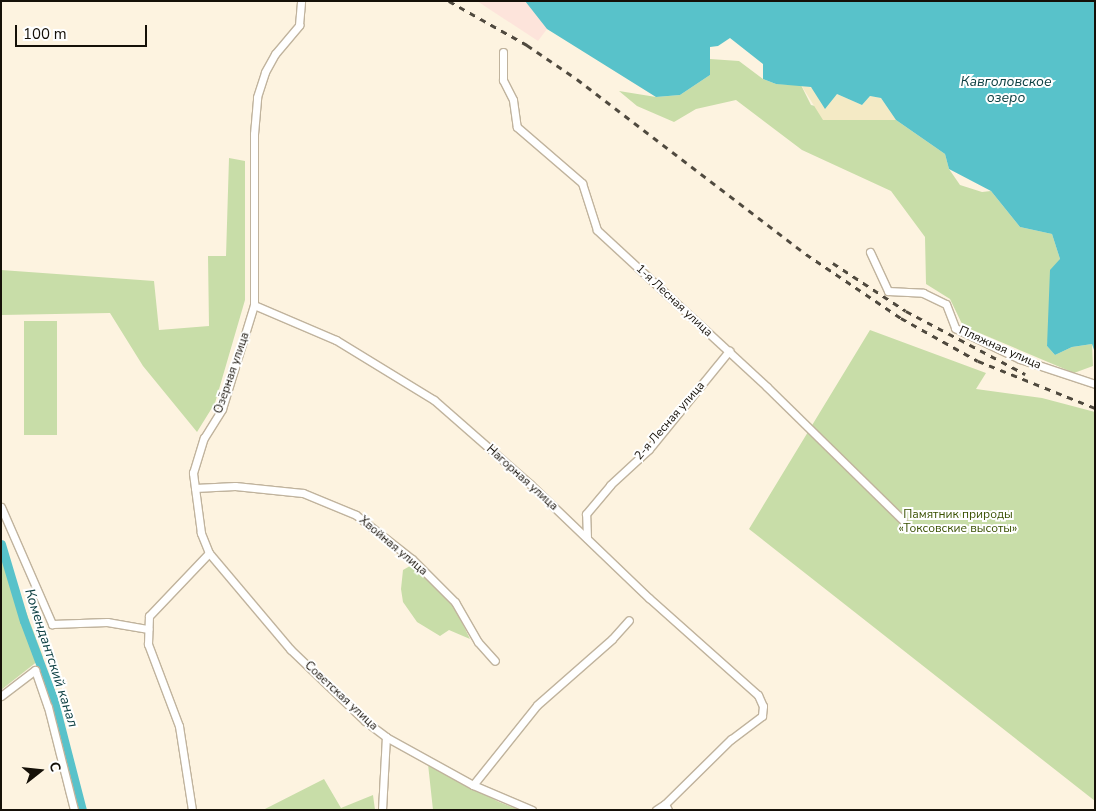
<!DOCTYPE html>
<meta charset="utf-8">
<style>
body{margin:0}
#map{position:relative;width:1096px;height:811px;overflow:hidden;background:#fdf3e0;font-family:"Nunito Sans",sans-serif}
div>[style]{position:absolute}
.industrial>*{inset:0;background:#fde4db}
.green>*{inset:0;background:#c8dda8;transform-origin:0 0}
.sand>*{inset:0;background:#f4eac5}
.water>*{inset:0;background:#58c2ca}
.canal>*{height:9px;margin:-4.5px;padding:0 4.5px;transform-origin:4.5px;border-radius:4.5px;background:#58c2ca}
.roads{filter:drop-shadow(1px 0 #c0b39d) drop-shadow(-1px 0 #c0b39d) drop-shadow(0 1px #c0b39d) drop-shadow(0 -1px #c0b39d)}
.minor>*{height:7px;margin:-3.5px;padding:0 3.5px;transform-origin:3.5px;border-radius:3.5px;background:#fff}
.rail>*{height:2.5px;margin-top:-1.25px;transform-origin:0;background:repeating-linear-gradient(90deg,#4f493e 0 6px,transparent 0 12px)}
span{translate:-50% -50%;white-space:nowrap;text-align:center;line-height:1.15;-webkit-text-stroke:4px #fff;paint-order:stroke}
.street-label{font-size:12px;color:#151008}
.park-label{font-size:12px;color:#395000}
.water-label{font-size:14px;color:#0e4043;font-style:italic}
.frame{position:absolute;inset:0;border:2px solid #151008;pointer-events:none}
.north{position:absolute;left:15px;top:746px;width:50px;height:50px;-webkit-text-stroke:4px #fff;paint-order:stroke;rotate:74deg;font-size:14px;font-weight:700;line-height:20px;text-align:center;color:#151008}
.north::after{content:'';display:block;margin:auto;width:18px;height:22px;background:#151008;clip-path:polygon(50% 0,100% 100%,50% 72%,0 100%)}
.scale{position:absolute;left:15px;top:25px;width:132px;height:22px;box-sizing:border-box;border:2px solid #151008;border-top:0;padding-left:6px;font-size:15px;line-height:18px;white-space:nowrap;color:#151008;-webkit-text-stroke:4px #fff;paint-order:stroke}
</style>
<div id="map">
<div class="industrial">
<div style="clip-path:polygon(477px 1px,525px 1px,547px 29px,538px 41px)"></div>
</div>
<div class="green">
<div style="clip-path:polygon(710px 59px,739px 61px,763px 79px,776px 84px,801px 85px,811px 105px,869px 119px,896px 120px,945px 154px,949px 169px,960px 185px,982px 192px,991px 191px,1020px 227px,1052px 234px,1060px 259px,1047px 346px,1055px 355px,1072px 347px,1092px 344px,1093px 366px,1074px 373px,963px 326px,950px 299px,926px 284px,925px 237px,891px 191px,802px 150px,736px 100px,696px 109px,674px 122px,637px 106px,619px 91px,656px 97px,680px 95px,710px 75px)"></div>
<div style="clip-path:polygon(229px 158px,245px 161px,245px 300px,215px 403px,197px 432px,143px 366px,110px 313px,1px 315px,1px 270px,154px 281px,159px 330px,209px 326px,208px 256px,226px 256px)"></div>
<div style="left:24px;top:321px;width:33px;height:114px"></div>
<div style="clip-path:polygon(870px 330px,986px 373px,976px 389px,1042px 398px,1095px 412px,1095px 801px,749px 529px)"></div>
<div style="clip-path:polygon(1px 545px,43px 657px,1px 690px)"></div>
<div style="clip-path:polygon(410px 566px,429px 579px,453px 604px,470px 639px,449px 630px,440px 636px,417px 622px,403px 602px,401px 589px,403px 570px)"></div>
<div style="clip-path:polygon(428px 764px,499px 802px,520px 810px,433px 810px)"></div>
<div style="clip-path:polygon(324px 779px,341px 808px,373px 795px,375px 810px,263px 810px)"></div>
</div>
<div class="sand">
<div style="clip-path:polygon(801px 85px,837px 94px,862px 105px,870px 96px,881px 98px,896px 120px,823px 120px)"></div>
</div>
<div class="water">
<div style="clip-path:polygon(525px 1px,1095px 1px,1095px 353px,1092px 344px,1072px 347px,1055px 355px,1047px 346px,1050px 270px,1060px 259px,1052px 234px,1020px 227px,991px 191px,949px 169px,945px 154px,896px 120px,881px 98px,870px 96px,862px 105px,837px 94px,825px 109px,811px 87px,776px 84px,763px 79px,763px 64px,730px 38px,718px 46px,710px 47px,710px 75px,680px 95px,656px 97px,547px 29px)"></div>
</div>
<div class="canal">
<div style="left:1px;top:544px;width:80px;rotate:73.4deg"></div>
<div style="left:24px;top:621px;width:82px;rotate:69.4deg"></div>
<div style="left:53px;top:698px;width:116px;rotate:75.5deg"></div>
</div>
<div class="roads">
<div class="minor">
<div style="left:503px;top:52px;width:28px;rotate:90deg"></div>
<div style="left:503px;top:80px;width:22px;rotate:63deg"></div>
<div style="left:513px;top:100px;width:27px;rotate:82deg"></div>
<div style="left:517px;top:127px;width:86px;rotate:40.7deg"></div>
<div style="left:582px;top:183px;width:49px;rotate:72.3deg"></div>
<div style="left:597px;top:230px;width:231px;rotate:42.7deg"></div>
<div style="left:767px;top:387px;width:190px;rotate:44.4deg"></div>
<div style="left:870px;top:252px;width:43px;rotate:65.2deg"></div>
<div style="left:888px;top:291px;width:35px;rotate:3deg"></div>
<div style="left:923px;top:293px;width:25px;rotate:26deg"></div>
<div style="left:946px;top:304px;width:26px;rotate:69deg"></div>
<div style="left:955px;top:328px;width:72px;rotate:25.5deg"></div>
<div style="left:1020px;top:359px;width:79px;rotate:18.4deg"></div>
<div style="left:254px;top:305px;width:89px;rotate:23.1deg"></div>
<div style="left:336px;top:340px;width:115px;rotate:31.5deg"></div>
<div style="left:434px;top:400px;width:128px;rotate:41.2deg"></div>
<div style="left:530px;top:484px;width:165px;rotate:43.8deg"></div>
<div style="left:649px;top:598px;width:146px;rotate:41.7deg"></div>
<div style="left:758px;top:695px;width:12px;rotate:66deg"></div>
<div style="left:763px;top:706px;width:10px;rotate:96deg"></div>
<div style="left:762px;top:716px;width:39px;rotate:143deg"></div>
<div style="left:731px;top:739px;width:93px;rotate:135.4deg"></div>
<div style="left:665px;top:804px;width:7px;rotate:63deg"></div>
<div style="left:195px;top:488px;width:40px;rotate:-2.9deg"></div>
<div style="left:235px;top:486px;width:68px;rotate:5.9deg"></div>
<div style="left:303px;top:493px;width:57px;rotate:22.5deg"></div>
<div style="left:356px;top:515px;width:71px;rotate:38.2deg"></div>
<div style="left:412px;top:559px;width:61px;rotate:45deg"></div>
<div style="left:455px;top:602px;width:46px;rotate:60.1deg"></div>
<div style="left:478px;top:642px;width:25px;rotate:48deg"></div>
<div style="left:1px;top:507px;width:128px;rotate:66.4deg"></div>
<div style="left:52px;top:624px;width:55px;rotate:-2.1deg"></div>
<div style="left:107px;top:622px;width:42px;rotate:9.7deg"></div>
<div style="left:587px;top:538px;width:24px;rotate:-92deg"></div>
<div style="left:586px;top:514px;width:38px;rotate:-50deg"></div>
<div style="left:610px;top:485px;width:53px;rotate:-42.7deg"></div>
<div style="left:649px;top:449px;width:127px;rotate:-50.8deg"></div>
<div style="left:209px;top:553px;width:126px;rotate:49.8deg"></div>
<div style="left:290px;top:649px;width:104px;rotate:43.8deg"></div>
<div style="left:365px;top:721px;width:26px;rotate:37deg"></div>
<div style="left:386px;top:737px;width:99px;rotate:28.9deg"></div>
<div style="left:473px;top:785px;width:64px;rotate:23deg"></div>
<div style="left:1px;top:696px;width:43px;rotate:-37.4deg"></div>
<div style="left:35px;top:670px;width:39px;rotate:71deg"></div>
<div style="left:48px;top:707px;width:106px;rotate:75.8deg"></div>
<div style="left:473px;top:785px;width:102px;rotate:-51.3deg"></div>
<div style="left:537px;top:705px;width:100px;rotate:-41.3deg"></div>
<div style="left:612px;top:639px;width:25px;rotate:-48deg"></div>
<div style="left:192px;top:810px;width:85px;rotate:-98.8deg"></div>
<div style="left:179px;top:726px;width:88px;rotate:-110.7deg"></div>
<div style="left:148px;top:644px;width:28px;rotate:-88deg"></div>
<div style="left:149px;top:616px;width:87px;rotate:-46.4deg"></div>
<div style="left:209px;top:553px;width:22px;rotate:-112deg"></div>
<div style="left:201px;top:533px;width:61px;rotate:-97.6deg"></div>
<div style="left:193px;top:473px;width:37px;rotate:-73deg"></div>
<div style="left:204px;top:438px;width:34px;rotate:-58deg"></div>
<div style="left:222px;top:409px;width:109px;rotate:-72.9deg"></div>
<div style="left:254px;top:305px;width:171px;rotate:-90deg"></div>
<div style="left:254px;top:134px;width:37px;rotate:-85deg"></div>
<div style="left:257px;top:97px;width:26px;rotate:-72deg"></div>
<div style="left:265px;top:72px;width:21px;rotate:-61deg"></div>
<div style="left:275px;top:54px;width:38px;rotate:-50deg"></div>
<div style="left:299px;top:25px;width:24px;rotate:-85deg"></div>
<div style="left:382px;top:810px;width:73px;rotate:-86.9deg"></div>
<div style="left:656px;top:810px;width:11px;rotate:-34deg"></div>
</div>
</div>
<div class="rail">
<div style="left:449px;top:1px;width:90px;rotate:29.4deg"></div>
<div style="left:527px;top:45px;width:60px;rotate:34.2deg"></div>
<div style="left:577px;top:79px;width:288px;rotate:37.4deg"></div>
<div style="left:806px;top:254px;width:115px;rotate:34deg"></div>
<div style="left:901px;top:318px;width:88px;rotate:29.2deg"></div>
<div style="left:978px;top:361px;width:126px;rotate:21.9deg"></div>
<div style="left:833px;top:263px;width:87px;rotate:33.3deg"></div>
<div style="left:906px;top:311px;width:135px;rotate:27.9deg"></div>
</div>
<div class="street-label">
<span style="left:674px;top:301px;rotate:43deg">1-я Лесная улица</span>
<span style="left:1000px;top:348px;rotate:24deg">Пляжная улица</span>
<span style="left:232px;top:373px;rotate:-71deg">Озёрная улица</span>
<span style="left:670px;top:421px;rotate:-49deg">2-я Лесная улица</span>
<span style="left:522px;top:478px;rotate:42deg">Нагорная улица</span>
<span style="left:393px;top:546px;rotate:40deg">Хвойная улица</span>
<span style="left:341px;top:696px;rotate:43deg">Советская улица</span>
</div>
<div class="park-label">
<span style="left:958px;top:522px">Памятник природы<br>«Токсовские высоты»</span>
</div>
<div class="water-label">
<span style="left:1006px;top:90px">Кавголовское<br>озеро</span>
<span style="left:51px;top:658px;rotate:72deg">Комендантский канал</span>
</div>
<div class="frame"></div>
<div class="north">С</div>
<div class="scale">100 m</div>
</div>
